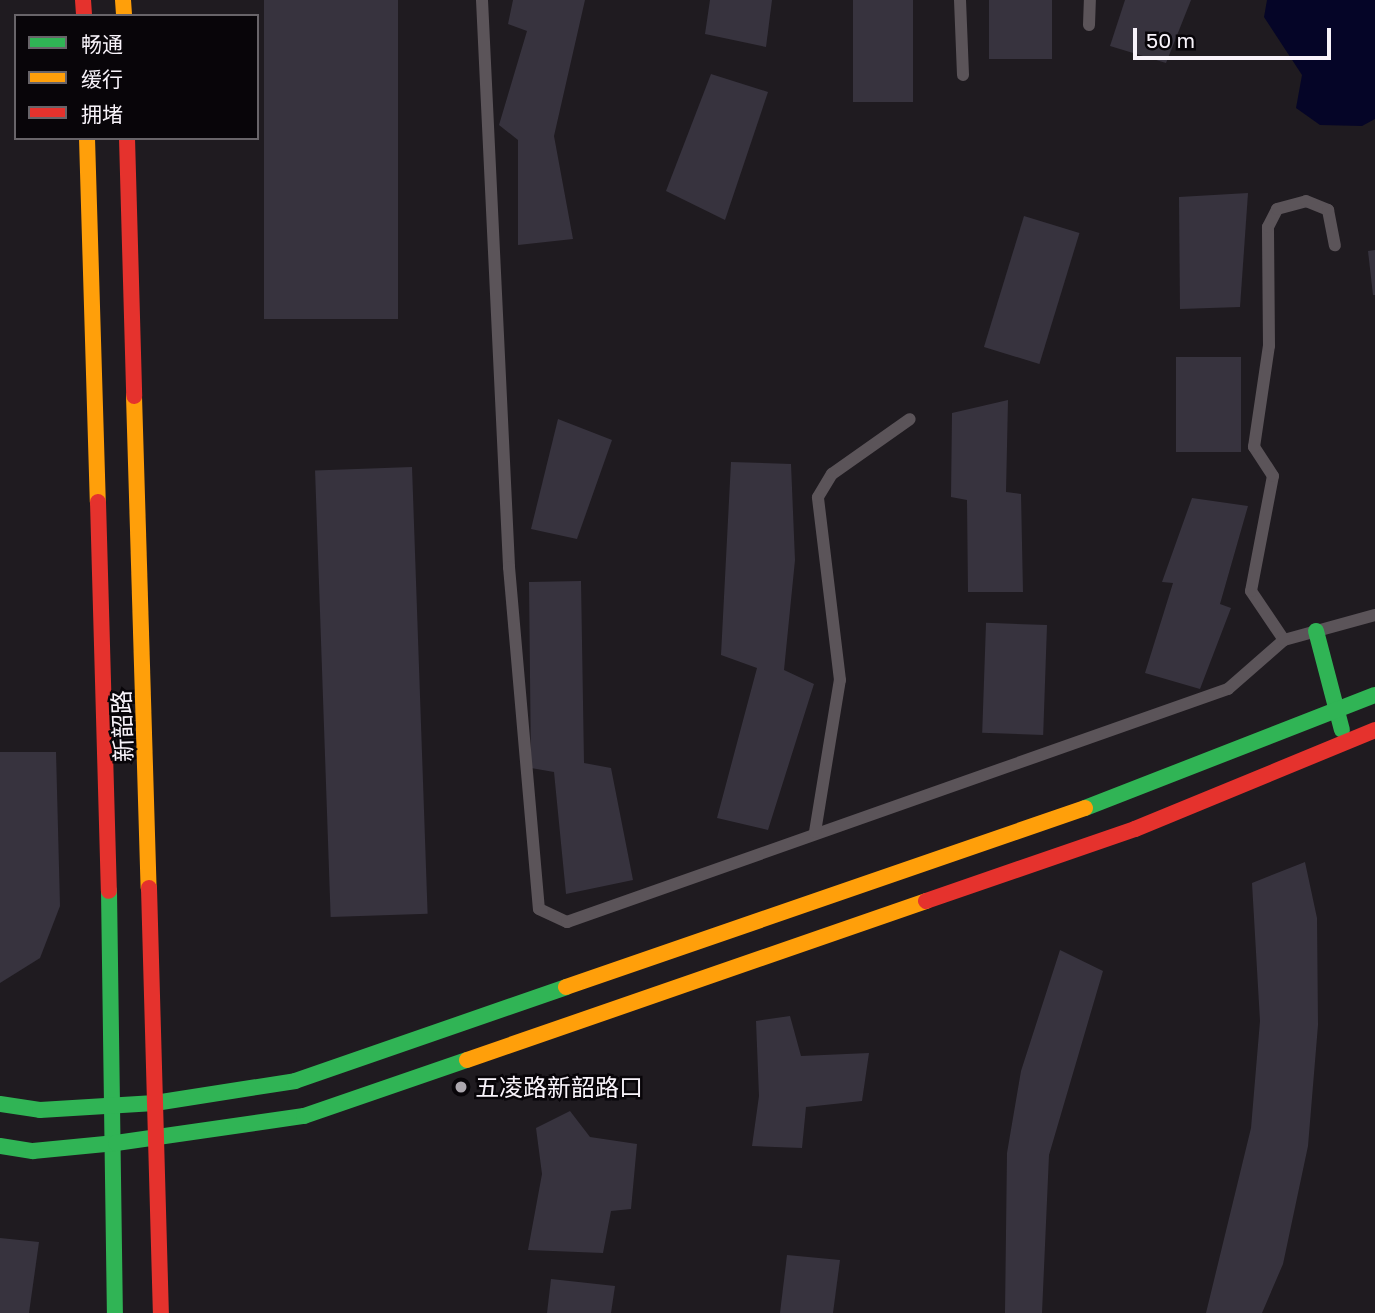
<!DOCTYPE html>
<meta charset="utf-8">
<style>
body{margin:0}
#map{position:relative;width:1375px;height:1313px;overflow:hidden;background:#1f1b20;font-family:"Golos Text","Noto Sans SC",sans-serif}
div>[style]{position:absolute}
.water>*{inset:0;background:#050527}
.building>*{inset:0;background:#37333e;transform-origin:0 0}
.lane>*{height:12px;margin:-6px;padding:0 6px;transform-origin:6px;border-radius:6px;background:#5b5459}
.fast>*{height:16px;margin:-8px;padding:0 8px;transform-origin:8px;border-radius:8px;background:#30b455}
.slow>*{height:16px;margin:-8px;padding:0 8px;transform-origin:8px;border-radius:8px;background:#ff9f0a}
.jam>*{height:16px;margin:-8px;padding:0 8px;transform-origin:8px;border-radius:8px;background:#e5322d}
.dots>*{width:19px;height:19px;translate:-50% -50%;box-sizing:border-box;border:4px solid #080509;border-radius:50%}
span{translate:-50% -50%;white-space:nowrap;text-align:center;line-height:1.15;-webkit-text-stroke:5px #080509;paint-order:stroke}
.street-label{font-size:24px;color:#f8f3fa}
.poi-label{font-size:24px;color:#f8f3fa}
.left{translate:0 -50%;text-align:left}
.legend{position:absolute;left:14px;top:14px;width:245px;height:126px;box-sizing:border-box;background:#080509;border:2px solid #686469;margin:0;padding:9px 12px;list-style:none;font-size:21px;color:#f8f3fa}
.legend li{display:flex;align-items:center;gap:14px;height:35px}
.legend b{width:35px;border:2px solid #686469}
.scale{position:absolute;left:1133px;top:28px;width:198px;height:32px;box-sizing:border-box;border:4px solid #f8f3fa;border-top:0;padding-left:9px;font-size:21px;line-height:24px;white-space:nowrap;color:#f8f3fa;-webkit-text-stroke:5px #080509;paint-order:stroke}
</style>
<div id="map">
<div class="water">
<div style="clip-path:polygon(1267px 0,1375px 0,1375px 119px,1362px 126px,1320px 125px,1296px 108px,1302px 75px,1264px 17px)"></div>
</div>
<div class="building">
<div style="left:264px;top:0;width:134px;height:319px"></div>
<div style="clip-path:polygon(513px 0,585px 0,554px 136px,573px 239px,518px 245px,518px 140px,499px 125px,527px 31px,508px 24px)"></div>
<div style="clip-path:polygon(710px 0,772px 0,766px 47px,705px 34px)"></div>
<div style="left:853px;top:0;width:60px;height:102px"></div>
<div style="left:989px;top:0;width:63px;height:59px"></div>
<div style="clip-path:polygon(1125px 0,1191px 0,1166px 63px,1110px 46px)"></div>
<div style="clip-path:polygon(711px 74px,768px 92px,725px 220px,666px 191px)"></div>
<div style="clip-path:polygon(1248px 193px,1240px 307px,1180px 309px,1179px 197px)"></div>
<div style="left:1024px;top:216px;width:58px;height:137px;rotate:17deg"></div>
<div style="clip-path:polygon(1375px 250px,1375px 295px,1373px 295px,1368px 251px)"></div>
<div style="left:1176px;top:357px;width:65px;height:95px"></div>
<div style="clip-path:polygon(1008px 400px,1006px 492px,1021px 494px,1023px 592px,968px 592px,967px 500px,951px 497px,952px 413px)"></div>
<div style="clip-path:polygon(558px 419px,612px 440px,577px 539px,531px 529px)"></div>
<div style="clip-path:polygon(731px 462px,791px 464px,795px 560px,784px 670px,814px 684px,768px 830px,717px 818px,757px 668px,721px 655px)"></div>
<div style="left:412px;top:467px;width:447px;height:97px;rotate:88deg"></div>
<div style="clip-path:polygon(1192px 498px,1248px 506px,1220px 604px,1231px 608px,1200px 689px,1145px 673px,1173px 583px,1162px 582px)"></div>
<div style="clip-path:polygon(581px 581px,584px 763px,611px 768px,633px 880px,566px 894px,554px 772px,531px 768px,529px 582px)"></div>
<div style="left:1047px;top:625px;width:110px;height:61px;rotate:92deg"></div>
<div style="clip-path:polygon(0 752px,56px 752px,60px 906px,40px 958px,0 983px)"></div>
<div style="clip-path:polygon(1305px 862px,1317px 918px,1318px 1025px,1308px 1146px,1283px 1264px,1262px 1313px,1206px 1313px,1251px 1128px,1260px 1021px,1252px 883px)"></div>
<div style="clip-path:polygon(1060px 950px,1103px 971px,1049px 1155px,1042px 1313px,1005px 1313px,1007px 1153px,1021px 1071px)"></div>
<div style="clip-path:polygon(790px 1016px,801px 1056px,869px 1053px,862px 1101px,806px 1107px,802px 1148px,752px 1146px,759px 1096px,756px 1021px)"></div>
<div style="clip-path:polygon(570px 1111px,590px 1137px,637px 1144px,631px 1209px,611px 1211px,603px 1253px,528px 1250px,542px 1174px,536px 1128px)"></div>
<div style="clip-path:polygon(0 1238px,39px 1242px,29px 1313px,0 1313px)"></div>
<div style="clip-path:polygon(787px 1255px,840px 1260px,833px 1313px,780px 1313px)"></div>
<div style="clip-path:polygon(551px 1279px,615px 1286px,611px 1313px,547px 1313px)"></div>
</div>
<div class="lane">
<div style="left:482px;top:0;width:568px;rotate:87.27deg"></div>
<div style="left:509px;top:567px;width:343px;rotate:85deg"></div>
<div style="left:539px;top:909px;width:31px;rotate:25deg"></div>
<div style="left:567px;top:922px;width:701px;rotate:-19.42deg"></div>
<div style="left:1228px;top:689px;width:74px;rotate:-41.2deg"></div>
<div style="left:1284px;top:640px;width:94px;rotate:-15.4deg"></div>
<div style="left:960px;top:0;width:75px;rotate:87.7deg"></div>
<div style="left:1089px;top:25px;width:25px;rotate:-88deg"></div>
<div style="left:1284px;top:640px;width:59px;rotate:-124deg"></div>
<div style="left:1251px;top:591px;width:117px;rotate:-79.2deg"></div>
<div style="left:1273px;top:476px;width:35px;rotate:-123deg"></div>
<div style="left:1254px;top:447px;width:102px;rotate:-81.6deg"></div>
<div style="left:1269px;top:346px;width:119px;rotate:-90.5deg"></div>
<div style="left:1268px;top:227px;width:20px;rotate:-63deg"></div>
<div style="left:1277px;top:209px;width:30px;rotate:-15deg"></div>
<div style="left:1306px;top:201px;width:24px;rotate:22deg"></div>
<div style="left:1328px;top:210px;width:36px;rotate:79deg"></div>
<div style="left:815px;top:832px;width:154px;rotate:-80.7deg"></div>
<div style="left:840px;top:680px;width:184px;rotate:-96.9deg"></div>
<div style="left:818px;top:497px;width:27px;rotate:-59deg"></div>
<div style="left:832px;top:474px;width:95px;rotate:-35.2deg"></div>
</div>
<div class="fast">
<div style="left:1316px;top:631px;width:102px;rotate:75.3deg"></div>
<div style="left:1085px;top:808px;width:311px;rotate:-21.3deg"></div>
<div style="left:109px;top:891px;width:422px;rotate:89.2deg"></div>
<div style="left:0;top:1104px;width:40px;rotate:8.5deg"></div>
<div style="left:40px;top:1110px;width:115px;rotate:-3.5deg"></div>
<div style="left:155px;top:1103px;width:142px;rotate:-8.9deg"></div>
<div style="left:295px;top:1081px;width:287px;rotate:-19.1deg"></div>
<div style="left:0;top:1146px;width:33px;rotate:9deg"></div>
<div style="left:33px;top:1151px;width:83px;rotate:-5.5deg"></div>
<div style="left:116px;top:1143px;width:190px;rotate:-8.2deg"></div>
<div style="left:304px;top:1116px;width:172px;rotate:-19deg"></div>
</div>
<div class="slow">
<div style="left:123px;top:0;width:16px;rotate:86deg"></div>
<div style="left:87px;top:138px;width:364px;rotate:88.3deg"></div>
<div style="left:134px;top:396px;width:492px;rotate:88.3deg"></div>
<div style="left:566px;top:987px;width:549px;rotate:-19.03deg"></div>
<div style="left:467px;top:1060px;width:486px;rotate:-19.1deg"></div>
</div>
<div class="jam">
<div style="left:83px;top:0;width:16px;rotate:86deg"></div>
<div style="left:127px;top:138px;width:258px;rotate:88.4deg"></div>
<div style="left:98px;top:502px;width:389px;rotate:88.4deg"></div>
<div style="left:149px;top:888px;width:425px;rotate:88.4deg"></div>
<div style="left:926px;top:901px;width:221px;rotate:-19deg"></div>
<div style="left:1135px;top:829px;width:260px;rotate:-22.4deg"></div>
</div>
<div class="dots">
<div style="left:461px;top:1087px;background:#aca7ae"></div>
</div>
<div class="street-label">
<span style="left:122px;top:726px;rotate:-92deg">新韶路</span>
</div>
<div class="poi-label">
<span class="left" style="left:475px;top:1087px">五凌路新韶路口</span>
</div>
<ul class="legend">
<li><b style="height:9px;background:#30b455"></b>畅通</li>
<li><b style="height:9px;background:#ff9f0a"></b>缓行</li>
<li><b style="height:9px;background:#e5322d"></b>拥堵</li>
</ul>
<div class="scale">50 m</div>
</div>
